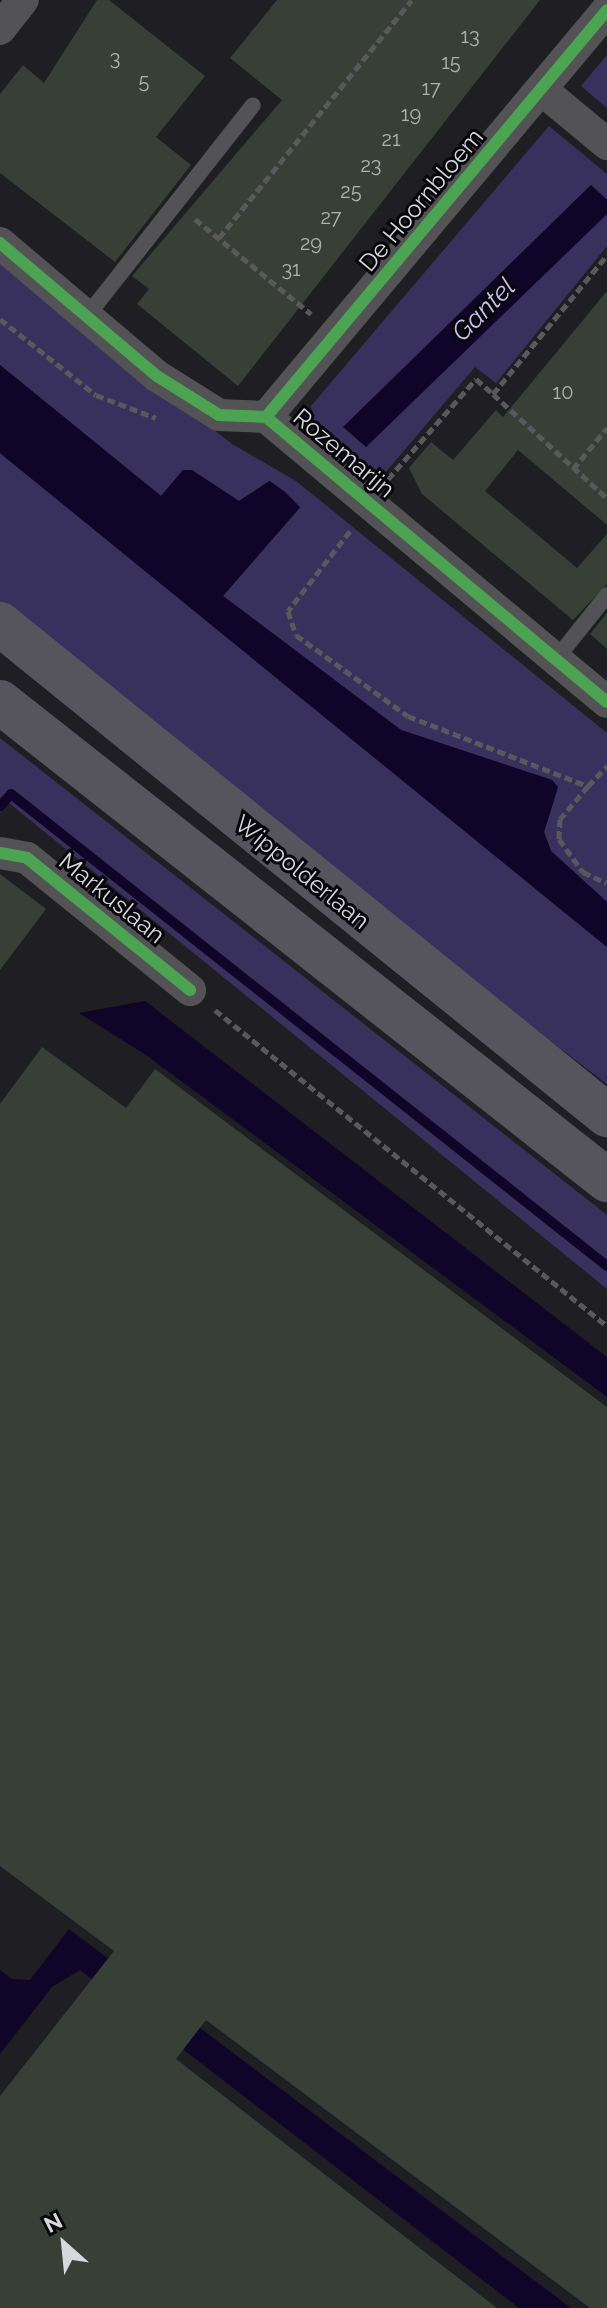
<!DOCTYPE html>
<style>
body{margin:0}
#map{position:relative;width:607px;height:2308px;overflow:hidden;background:#1e1e23;font-family:Raleway,sans-serif}
div>[style]{position:absolute}
.green>*{inset:0;background:#39315d}
.water>*{inset:0;background:#0f0528}
.stream>*{height:10px;margin:-5px;padding:0 5px;transform-origin:5px;border-radius:5px;background:#0f0528}
.building>*{inset:0;background:#383f36}
.path>*{height:5px;margin-top:-2.5px;transform-origin:0;background:repeating-linear-gradient(90deg,#59585c 0 8px,transparent 0 12px)}
.service>*{height:16px;margin:-8px;padding:0 8px;transform-origin:8px;border-radius:8px;background:#535356}
.minor>*{height:32px;margin:-16px;padding:0 16px;transform-origin:16px;border-radius:16px;background:#535356}
.primary>*{height:44px;margin:-22px;padding:0 22px;transform-origin:22px;border-radius:22px;background:#56555e}
.cycleway>*{height:12px;margin:-6px;padding:0 6px;transform-origin:6px;border-radius:6px;background:#4ca352}
span{translate:-50% -50%;white-space:nowrap;text-align:center;line-height:1.15;-webkit-text-stroke:6px #07070b;paint-order:stroke}
.number-label{font-size:20px;color:#afb1b3}
.number-label span{-webkit-text-stroke-width:0}
.street-label{font-size:24px;color:#d7d7dd}
.water-label{font-size:26px;color:#c5c0ed;font-style:italic}
.north{position:absolute;left:24px;top:2204px;width:80px;height:80px;-webkit-text-stroke:6px #07070b;paint-order:stroke;rotate:333deg;font-size:22px;font-weight:700;line-height:32px;text-align:center;color:#d7d7dd}
.north::after{content:'';display:block;margin:auto;width:28px;height:36px;background:#d7d7dd;clip-path:polygon(50% 0,100% 100%,50% 72%,0 100%)}
</style>
<div id="map">
<div class="green">
<div style="clip-path:polygon(607px 55px,607px 108px,581px 86px)"></div>
<div style="clip-path:polygon(549px 126px,607px 174px,607px 200px,591px 185px,344px 427px,366px 446px,607px 214px,607px 246px,496px 383px,475px 367px,379px 480px,314px 428px,311px 406px)"></div>
<div style="clip-path:polygon(0 262px,232px 444px,296px 481px,607px 733px,607px 902px,551px 851px,544px 832px,558px 787px,552px 780px,401px 730px,223px 596px,300px 508px,285px 492px,269px 481px,239px 501px,191px 470px,183px 470px,161px 496px,0 365px)"></div>
<div style="clip-path:polygon(0 453px,607px 947px,607px 1084px,403px 929px,0 602px)"></div>
<div style="clip-path:polygon(0 738px,607px 1215px,607px 1289px,9px 803px,0 812px)"></div>
</div>
<div class="water">
<div style="clip-path:polygon(591px 185px,607px 200px,607px 214px,366px 447px,343px 427px)"></div>
<div style="clip-path:polygon(0 365px,161px 496px,183px 470px,192px 470px,239px 501px,270px 481px,285px 492px,300px 507px,223px 596px,401px 730px,552px 780px,558px 787px,544px 832px,551px 851px,607px 902px,607px 947px,0 453px)"></div>
<div style="clip-path:polygon(145px 1001px,607px 1357px,607px 1397px,146px 1055px,79px 1013px)"></div>
<div style="clip-path:polygon(69px 1929px,571px 2308px,519px 2308px,80px 1970px,52px 1987px,0 2054px,0 1970px,12px 1979px,30px 1980px)"></div>
</div>
<div class="stream">
<div style="left:0;top:806px;width:16px;rotate:-47deg"></div>
<div style="left:11px;top:794px;width:760px;rotate:38.38deg"></div>
</div>
<div class="building">
<div style="clip-path:polygon(97px 0,109px 0,205px 76px,156px 137px,191px 165px,115px 262px,0 173px,0 94px,23px 65px,44px 83px)"></div>
<div style="clip-path:polygon(277px 0,540px 0,238px 386px,137px 304px,149px 289px,132px 276px,282px 100px,230px 58px)"></div>
<div style="clip-path:polygon(607px 291px,607px 525px,518px 450px,485px 491px,577px 568px,607px 534px,607px 584px,573px 620px,422px 494px,409px 468px,431px 442px,453px 460px,496px 410px,503px 417px)"></div>
<div style="clip-path:polygon(607px 613px,607px 649px,590px 634px)"></div>
<div style="clip-path:polygon(0 874px,46px 909px,0 970px)"></div>
<div style="clip-path:polygon(42px 1047px,126px 1108px,155px 1069px,607px 1407px,607px 2308px,590px 2308px,206px 2020px,176px 2059px,497px 2308px,0 2308px,0 2096px,114px 1951px,0 1866px,0 1104px)"></div>
</div>
<div class="path">
<div style="left:195px;top:219px;width:150px;rotate:39.3deg"></div>
<div style="left:219px;top:238px;width:306px;rotate:-51deg"></div>
<div style="left:0;top:319px;width:122px;rotate:38.4deg"></div>
<div style="left:96px;top:395px;width:64px;rotate:21deg"></div>
<div style="left:493px;top:394px;width:154px;rotate:42.4deg"></div>
<div style="left:573px;top:469px;width:53px;rotate:-50.3deg"></div>
<div style="left:388px;top:479px;width:133px;rotate:-48.7deg"></div>
<div style="left:476px;top:379px;width:23px;rotate:41deg"></div>
<div style="left:493px;top:394px;width:180px;rotate:-50.6deg"></div>
<div style="left:350px;top:531px;width:101px;rotate:127.8deg"></div>
<div style="left:288px;top:611px;width:25px;rotate:72deg"></div>
<div style="left:296px;top:635px;width:138px;rotate:35.9deg"></div>
<div style="left:408px;top:716px;width:193px;rotate:21.3deg"></div>
<div style="left:588px;top:786px;width:28px;rotate:-46deg"></div>
<div style="left:588px;top:786px;width:43px;rotate:130.3deg"></div>
<div style="left:560px;top:819px;width:20px;rotate:93deg"></div>
<div style="left:559px;top:839px;width:41px;rotate:54deg"></div>
<div style="left:583px;top:872px;width:26px;rotate:25deg"></div>
<div style="left:215px;top:1010px;width:504px;rotate:38.87deg"></div>
</div>
<div class="service">
<div style="left:87px;top:316px;width:268px;rotate:-51.8deg"></div>
<div style="left:556px;top:659px;width:82px;rotate:-51.4deg"></div>
</div>
<div class="minor">
<div style="left:0;top:29px;width:37px;rotate:-52deg"></div>
<div style="left:542px;top:90px;width:85px;rotate:39.7deg"></div>
<div style="left:0;top:243px;width:206px;rotate:40.3deg"></div>
<div style="left:157px;top:376px;width:73px;rotate:32.2deg"></div>
<div style="left:219px;top:415px;width:47px;rotate:2.4deg"></div>
<div style="left:266px;top:417px;width:444px;rotate:39.9deg"></div>
<div style="left:266px;top:417px;width:531px;rotate:-50.04deg"></div>
<div style="left:0;top:853px;width:27px;rotate:10deg"></div>
<div style="left:27px;top:858px;width:210px;rotate:39deg"></div>
</div>
<div class="primary">
<div style="left:0;top:624px;width:781px;rotate:38.97deg"></div>
<div style="left:0;top:702px;width:773px;rotate:38.22deg"></div>
</div>
<div class="cycleway">
<div style="left:0;top:243px;width:206px;rotate:40.3deg"></div>
<div style="left:157px;top:376px;width:73px;rotate:32.2deg"></div>
<div style="left:219px;top:415px;width:47px;rotate:2.4deg"></div>
<div style="left:266px;top:417px;width:444px;rotate:39.9deg"></div>
<div style="left:266px;top:417px;width:531px;rotate:-50.04deg"></div>
<div style="left:0;top:853px;width:27px;rotate:10deg"></div>
<div style="left:27px;top:858px;width:210px;rotate:39deg"></div>
</div>
<div class="number-label">
<span style="left:470px;top:36px">13</span>
<span style="left:115px;top:58px">3</span>
<span style="left:451px;top:62px">15</span>
<span style="left:144px;top:81px">5</span>
<span style="left:431px;top:88px">17</span>
<span style="left:411px;top:114px">19</span>
<span style="left:391px;top:139px">21</span>
<span style="left:371px;top:165px">23</span>
<span style="left:351px;top:191px">25</span>
<span style="left:331px;top:217px">27</span>
<span style="left:311px;top:243px">29</span>
<span style="left:291px;top:269px">31</span>
<span style="left:563px;top:392px">10</span>
</div>
<div class="street-label">
<span style="left:421px;top:200px;rotate:-50deg">De Hoornbloem</span>
<span style="left:344px;top:453px;rotate:40deg">Rozemarijn</span>
<span style="left:302px;top:872px;rotate:39deg">Wippolderlaan</span>
<span style="left:112px;top:898px;rotate:39deg">Markuslaan</span>
</div>
<div class="water-label">
<span style="left:484px;top:310px;rotate:-45deg">Gantel</span>
</div>
<div class="north">N</div>
</div>
